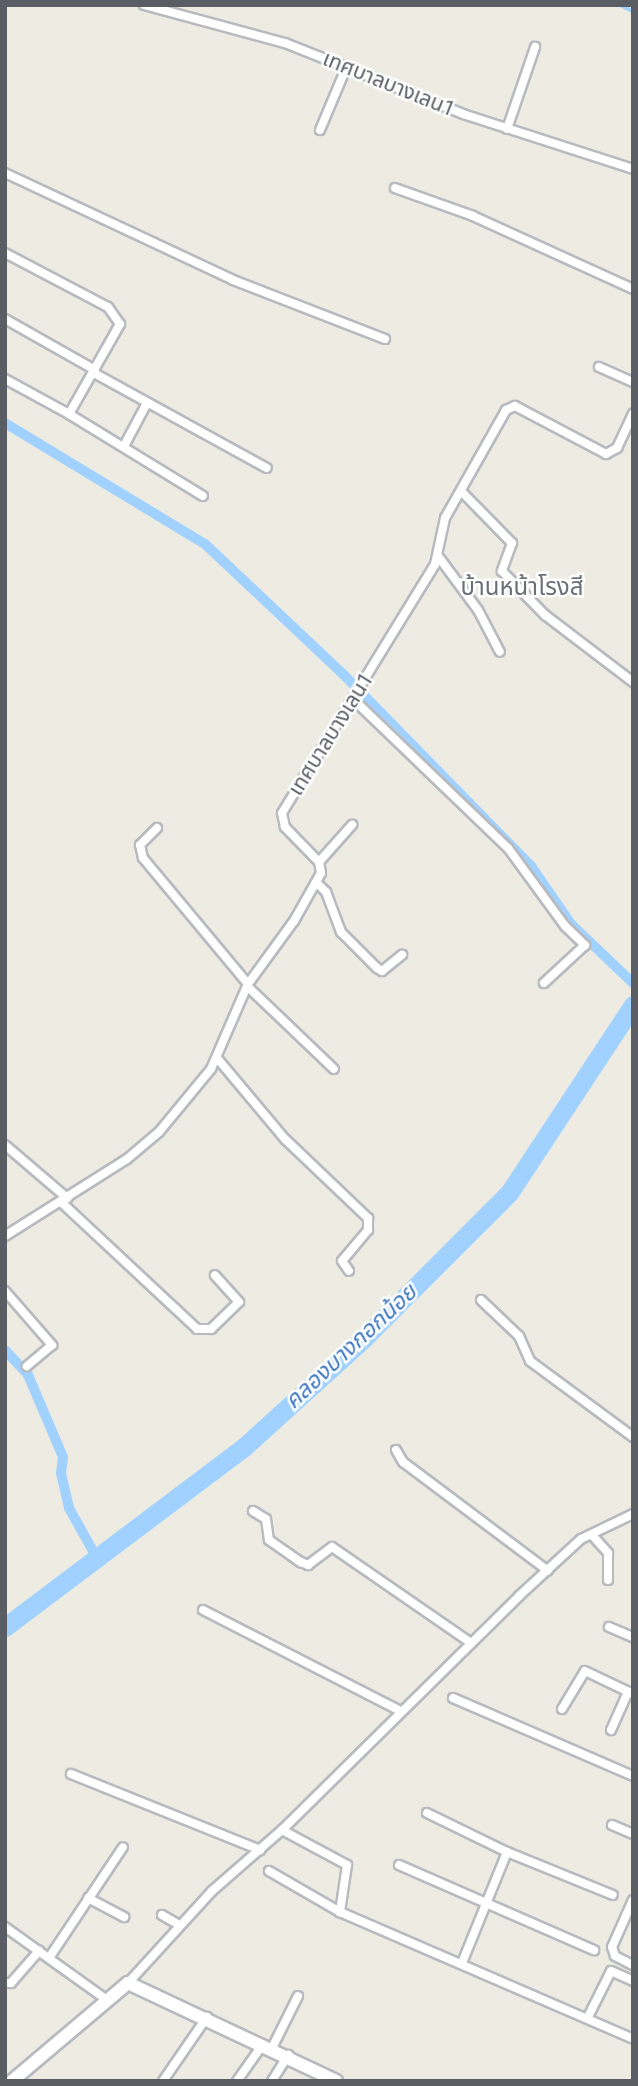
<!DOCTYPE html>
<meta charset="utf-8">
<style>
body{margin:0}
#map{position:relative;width:638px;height:2086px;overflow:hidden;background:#eeece2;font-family:Roboto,"Noto Sans Thai",sans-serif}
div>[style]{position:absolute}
.stream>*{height:3.5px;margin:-1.75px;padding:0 1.75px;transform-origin:1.75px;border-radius:1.75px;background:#a1d2ff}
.canal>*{height:10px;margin:-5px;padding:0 5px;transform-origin:5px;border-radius:5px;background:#a1d2ff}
.river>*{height:19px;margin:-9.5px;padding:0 9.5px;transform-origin:9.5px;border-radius:9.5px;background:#a1d2ff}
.roads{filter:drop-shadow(2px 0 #b7babf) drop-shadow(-2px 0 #b7babf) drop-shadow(0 2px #b7babf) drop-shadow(0 -2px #b7babf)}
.street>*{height:8px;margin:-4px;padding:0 4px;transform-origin:4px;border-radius:4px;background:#fff}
.secondary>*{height:12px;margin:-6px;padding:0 6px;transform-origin:6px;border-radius:6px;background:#fff}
span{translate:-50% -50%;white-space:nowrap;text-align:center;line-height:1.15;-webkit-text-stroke:5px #fff;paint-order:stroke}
.street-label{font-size:21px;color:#5a5e64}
.water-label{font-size:23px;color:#3d77be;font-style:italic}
.quarter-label{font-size:24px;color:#6b7076}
.frame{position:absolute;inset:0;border:7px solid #5a5e64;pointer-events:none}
</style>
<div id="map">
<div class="stream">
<div style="left:620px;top:5px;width:14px;rotate:25deg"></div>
</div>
<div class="canal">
<div style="left:5px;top:423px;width:234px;rotate:31.2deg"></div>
<div style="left:205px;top:544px;width:190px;rotate:43.3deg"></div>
<div style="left:343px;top:674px;width:269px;rotate:45.6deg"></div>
<div style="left:531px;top:866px;width:70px;rotate:55.4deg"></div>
<div style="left:571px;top:924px;width:86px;rotate:43.6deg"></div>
<div style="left:5px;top:1350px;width:34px;rotate:47deg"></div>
<div style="left:28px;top:1375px;width:89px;rotate:66.9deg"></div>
<div style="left:63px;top:1457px;width:16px;rotate:97deg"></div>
<div style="left:61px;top:1473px;width:36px;rotate:77deg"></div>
<div style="left:69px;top:1508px;width:57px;rotate:60.8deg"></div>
</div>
<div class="river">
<div style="left:5px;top:1627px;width:299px;rotate:-37deg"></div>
<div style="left:244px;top:1447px;width:161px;rotate:-42.2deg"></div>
<div style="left:363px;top:1339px;width:206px;rotate:-45deg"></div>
<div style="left:509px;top:1193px;width:225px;rotate:-56.6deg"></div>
</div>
<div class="roads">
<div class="street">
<div style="left:144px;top:5px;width:146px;rotate:15.1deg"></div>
<div style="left:285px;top:43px;width:192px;rotate:21.7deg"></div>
<div style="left:463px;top:114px;width:179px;rotate:17.9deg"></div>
<div style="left:507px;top:129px;width:87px;rotate:-71.1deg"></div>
<div style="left:320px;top:130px;width:67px;rotate:-67.2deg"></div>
<div style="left:5px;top:173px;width:252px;rotate:25.1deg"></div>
<div style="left:233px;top:280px;width:163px;rotate:21.2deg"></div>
<div style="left:395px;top:188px;width:83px;rotate:19.7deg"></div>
<div style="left:473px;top:216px;width:176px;rotate:24.5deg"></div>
<div style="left:5px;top:253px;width:116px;rotate:27.7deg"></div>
<div style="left:108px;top:307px;width:21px;rotate:55deg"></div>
<div style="left:120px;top:324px;width:103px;rotate:119.5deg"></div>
<div style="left:69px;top:414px;width:73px;rotate:-151.3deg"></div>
<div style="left:5px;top:319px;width:103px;rotate:29.5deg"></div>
<div style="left:599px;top:367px;width:37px;rotate:24deg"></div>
<div style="left:94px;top:373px;width:197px;rotate:28.8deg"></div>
<div style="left:69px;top:414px;width:157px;rotate:31.5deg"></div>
<div style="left:124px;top:446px;width:49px;rotate:-61.9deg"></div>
<div style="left:461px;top:491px;width:73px;rotate:45.6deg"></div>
<div style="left:512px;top:543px;width:30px;rotate:110deg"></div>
<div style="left:502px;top:571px;width:62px;rotate:45.7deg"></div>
<div style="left:545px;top:615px;width:111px;rotate:37.3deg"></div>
<div style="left:438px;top:556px;width:67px;rotate:53.5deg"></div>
<div style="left:478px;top:610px;width:47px;rotate:62.4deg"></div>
<div style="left:353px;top:699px;width:215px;rotate:43.9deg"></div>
<div style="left:508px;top:848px;width:97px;rotate:53.8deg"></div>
<div style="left:565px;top:926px;width:28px;rotate:44deg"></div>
<div style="left:585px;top:945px;width:56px;rotate:137.2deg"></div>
<div style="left:157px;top:828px;width:24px;rotate:135deg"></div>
<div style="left:140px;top:845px;width:13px;rotate:77deg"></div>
<div style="left:143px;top:858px;width:164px;rotate:50.2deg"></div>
<div style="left:319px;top:862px;width:50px;rotate:-48.3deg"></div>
<div style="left:317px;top:883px;width:13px;rotate:45deg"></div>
<div style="left:326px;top:892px;width:43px;rotate:69.4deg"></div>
<div style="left:341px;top:932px;width:51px;rotate:45deg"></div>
<div style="left:377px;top:968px;width:6px;rotate:31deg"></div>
<div style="left:382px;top:971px;width:26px;rotate:-39deg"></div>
<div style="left:247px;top:986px;width:120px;rotate:43.7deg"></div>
<div style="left:217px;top:1058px;width:106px;rotate:50deg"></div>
<div style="left:285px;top:1139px;width:115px;rotate:43.6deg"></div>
<div style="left:368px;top:1218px;width:12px;rotate:90deg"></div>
<div style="left:368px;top:1230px;width:40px;rotate:130deg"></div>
<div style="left:342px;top:1261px;width:12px;rotate:55deg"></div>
<div style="left:5px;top:1145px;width:82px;rotate:40.5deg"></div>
<div style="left:61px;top:1202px;width:186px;rotate:43deg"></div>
<div style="left:197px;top:1329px;width:14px"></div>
<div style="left:211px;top:1329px;width:39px;rotate:-44deg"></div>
<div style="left:239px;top:1302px;width:36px;rotate:-132deg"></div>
<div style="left:5px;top:1236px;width:144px;rotate:-32.3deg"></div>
<div style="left:127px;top:1159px;width:42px;rotate:-40.2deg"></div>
<div style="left:159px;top:1132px;width:82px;rotate:-50.5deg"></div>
<div style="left:211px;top:1069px;width:93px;rotate:-66.5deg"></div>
<div style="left:248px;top:984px;width:78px;rotate:-53.9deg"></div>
<div style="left:294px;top:921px;width:55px;rotate:-60.6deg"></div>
<div style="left:321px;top:873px;width:11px;rotate:-100deg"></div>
<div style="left:319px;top:862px;width:49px;rotate:-134.2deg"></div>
<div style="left:285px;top:827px;width:14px;rotate:-102deg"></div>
<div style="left:282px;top:813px;width:292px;rotate:-58.4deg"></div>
<div style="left:435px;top:564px;width:47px;rotate:-77.7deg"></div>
<div style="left:445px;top:518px;width:124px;rotate:-60.5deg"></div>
<div style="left:506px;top:410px;width:10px;rotate:-24deg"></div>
<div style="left:515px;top:406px;width:103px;rotate:27.8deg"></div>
<div style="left:606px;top:454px;width:13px;rotate:-29deg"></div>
<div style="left:617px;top:448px;width:38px;rotate:-65deg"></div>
<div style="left:5px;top:1291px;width:72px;rotate:49deg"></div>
<div style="left:52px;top:1345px;width:33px;rotate:140deg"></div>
<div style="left:481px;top:1300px;width:52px;rotate:43.5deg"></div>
<div style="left:519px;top:1336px;width:27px;rotate:66deg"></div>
<div style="left:530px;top:1361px;width:128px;rotate:36.4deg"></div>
<div style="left:396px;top:1450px;width:14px;rotate:60deg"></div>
<div style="left:403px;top:1462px;width:181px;rotate:36.9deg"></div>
<div style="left:253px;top:1511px;width:15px;rotate:32deg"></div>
<div style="left:266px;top:1519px;width:21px;rotate:82deg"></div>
<div style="left:269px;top:1540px;width:39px;rotate:35deg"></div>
<div style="left:301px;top:1562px;width:8px;rotate:23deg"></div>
<div style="left:308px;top:1565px;width:30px;rotate:-37deg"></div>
<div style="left:332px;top:1547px;width:169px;rotate:34.6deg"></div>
<div style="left:592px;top:1535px;width:24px;rotate:48deg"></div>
<div style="left:608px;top:1553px;width:27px;rotate:90deg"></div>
<div style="left:203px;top:1610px;width:221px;rotate:27.1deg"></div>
<div style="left:609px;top:1627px;width:26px;rotate:23deg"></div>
<div style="left:453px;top:1698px;width:196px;rotate:23.4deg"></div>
<div style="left:562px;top:1709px;width:44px;rotate:-58.8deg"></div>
<div style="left:585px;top:1671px;width:53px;rotate:25.6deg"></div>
<div style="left:611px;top:1730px;width:42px;rotate:-65.9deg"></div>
<div style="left:71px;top:1774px;width:204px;rotate:21.9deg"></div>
<div style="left:427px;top:1813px;width:89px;rotate:26deg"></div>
<div style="left:507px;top:1852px;width:114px;rotate:22.1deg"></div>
<div style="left:612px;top:1825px;width:23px;rotate:23deg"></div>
<div style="left:282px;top:1830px;width:74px;rotate:28.3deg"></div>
<div style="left:347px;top:1865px;width:48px;rotate:98.5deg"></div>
<div style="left:340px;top:1912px;width:319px;rotate:23.4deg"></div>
<div style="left:399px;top:1865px;width:213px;rotate:23.6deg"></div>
<div style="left:269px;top:1871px;width:82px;rotate:30deg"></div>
<div style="left:88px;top:1898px;width:41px;rotate:27.8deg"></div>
<div style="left:633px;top:1900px;width:51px;rotate:114.1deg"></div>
<div style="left:612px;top:1947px;width:9px;rotate:72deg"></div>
<div style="left:615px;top:1956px;width:20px;rotate:27deg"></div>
<div style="left:162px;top:1915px;width:20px;rotate:30deg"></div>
<div style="left:5px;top:1927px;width:125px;rotate:35.6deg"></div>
<div style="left:49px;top:1958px;width:133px;rotate:-56.3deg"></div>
<div style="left:462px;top:1963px;width:120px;rotate:-67.9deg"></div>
<div style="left:5px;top:1983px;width:6px"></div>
<div style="left:11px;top:1983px;width:43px;rotate:-48.8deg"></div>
<div style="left:128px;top:1983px;width:125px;rotate:-47.6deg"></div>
<div style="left:212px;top:1891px;width:93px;rotate:-41.1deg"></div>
<div style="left:282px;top:1830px;width:333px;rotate:-44.6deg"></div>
<div style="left:519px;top:1596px;width:84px;rotate:-42.6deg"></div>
<div style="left:581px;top:1539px;width:58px;rotate:-25.7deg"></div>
<div style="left:588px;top:2017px;width:51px;rotate:-63.4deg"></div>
<div style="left:611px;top:1971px;width:24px;rotate:24deg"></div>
<div style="left:272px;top:2048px;width:58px;rotate:-63.4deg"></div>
<div style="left:163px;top:2081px;width:78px;rotate:-55.5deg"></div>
<div style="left:237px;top:2081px;width:45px;rotate:-54.9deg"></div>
<div style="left:272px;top:2081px;width:31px;rotate:-58deg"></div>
</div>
<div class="secondary">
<div style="left:12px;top:2081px;width:152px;rotate:-40.2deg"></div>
<div style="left:128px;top:1983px;width:230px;rotate:25.2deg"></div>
</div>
</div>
<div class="street-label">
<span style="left:389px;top:84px;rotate:22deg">เทศบาลบางเลน1</span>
<span style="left:331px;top:734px;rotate:-58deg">เทศบาลบางเลน1</span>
</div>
<div class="water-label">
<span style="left:351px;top:1347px;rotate:-43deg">คลองบางกอกน้อย</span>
</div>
<div class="quarter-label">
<span style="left:522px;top:588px">บ้านหน้าโรงสี</span>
</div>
<div class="frame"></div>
</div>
